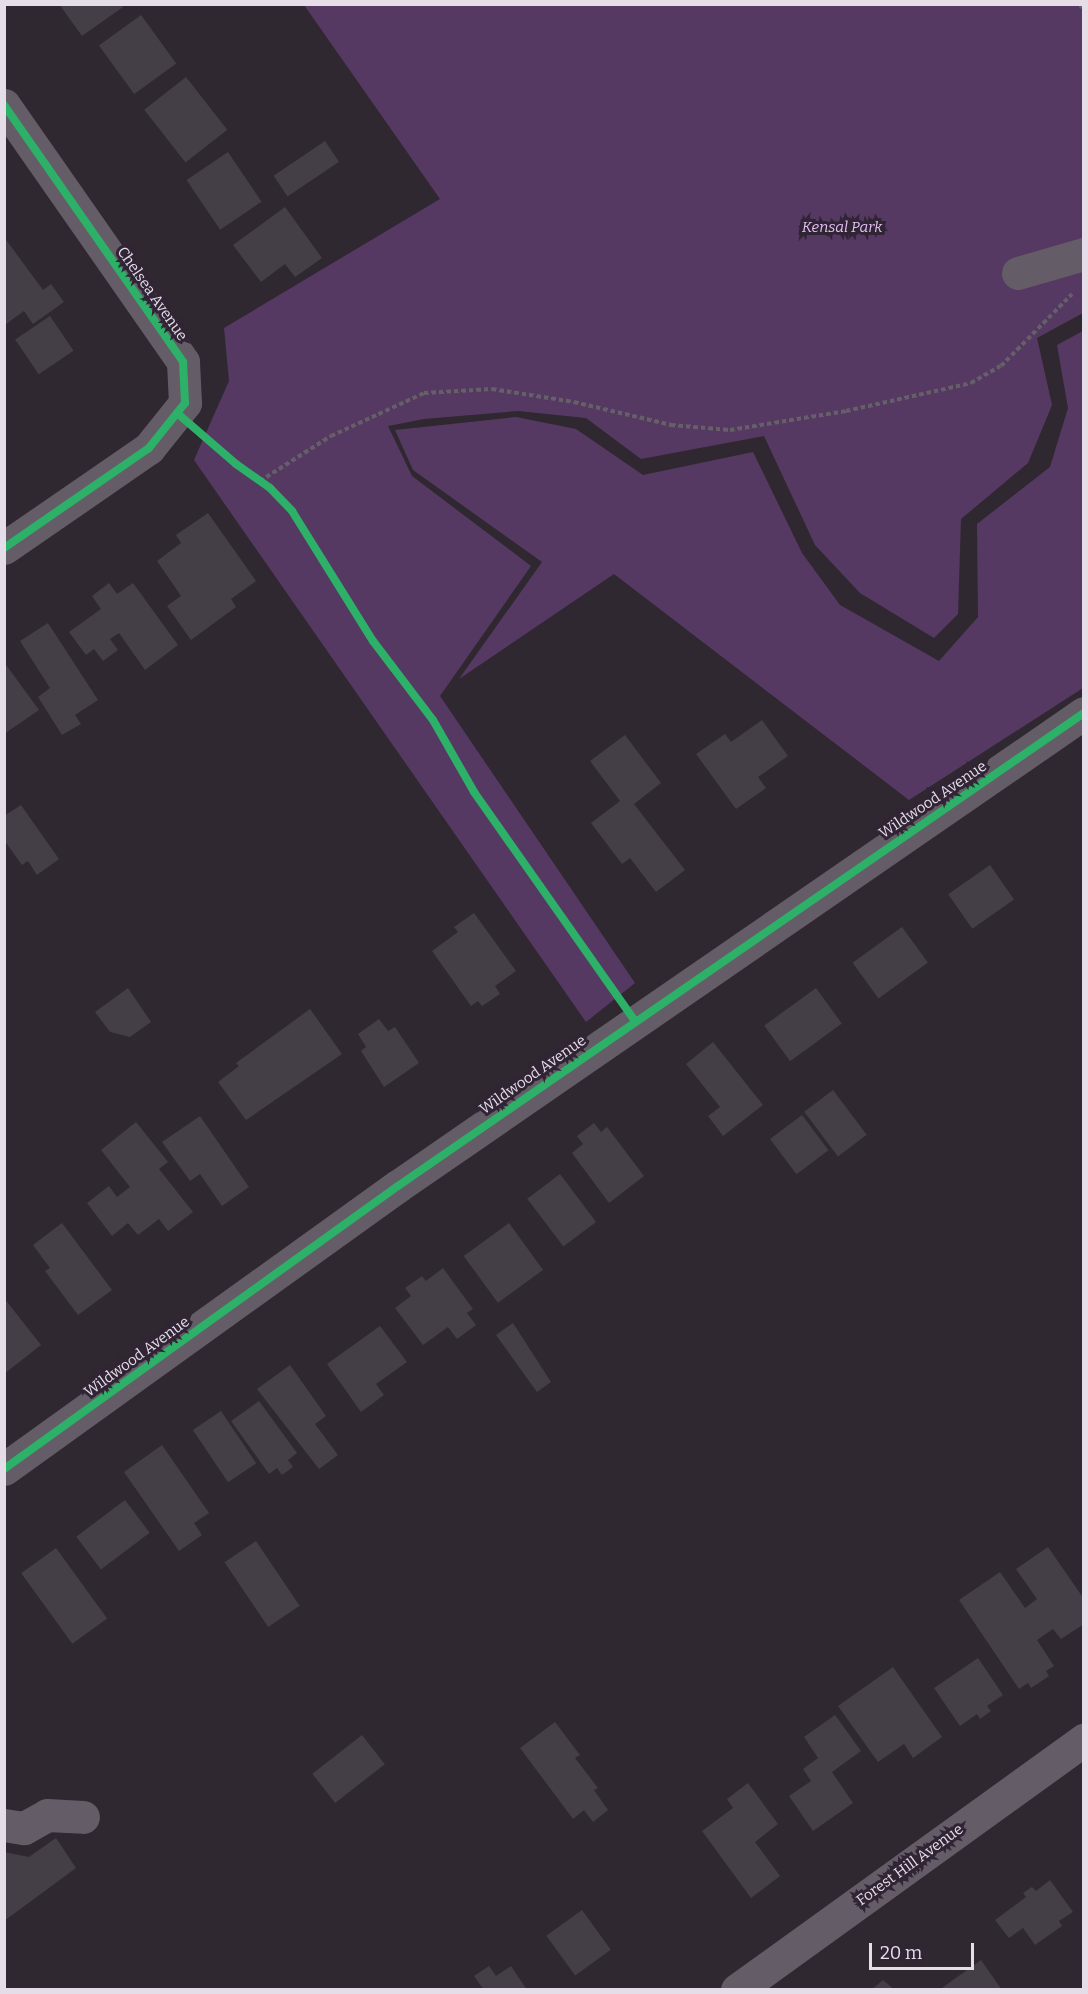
<!DOCTYPE html>
<style>
body{margin:0}
#map{position:relative;width:1088px;height:1994px;overflow:hidden;background:#2f2831;font-family:Bitter,serif}
div>[style]{position:absolute}
.green>*{inset:0;background:#563962}
.building>*{inset:0;background:#443e47;transform-origin:0 0}
.path>*{height:4px;margin-top:-2px;transform-origin:0;background:repeating-linear-gradient(90deg,#655f68 0 4.5px,transparent 0 7.5px)}
.minor>*{height:33px;margin:-16.5px;padding:0 16.5px;transform-origin:16.5px;border-radius:16.5px;background:#645d67}
.cycleway>*{height:8px;margin:-4px;padding:0 4px;transform-origin:4px;border-radius:4px;background:#2db169}
span{translate:-50% -50%;white-space:nowrap;text-align:center;line-height:1.15;-webkit-text-stroke:6px #302435;paint-order:stroke}
.park-label{font-size:15px;color:#e3bff4;font-style:italic}
.street-label{font-size:15px;color:#e5dee9}
.frame{position:absolute;inset:0;border:6px solid #e5dee9;pointer-events:none}
.scale{position:absolute;left:869px;top:1943px;width:105px;height:27px;box-sizing:border-box;border:3px solid #e5dee9;border-top:0;padding-left:8px;font-size:18px;line-height:21px;white-space:nowrap;color:#e5dee9;-webkit-text-stroke:4px #302435;paint-order:stroke}
</style>
<div id="map">
<div class="green">
<div style="clip-path:polygon(304px 5px,1083px 5px,1083px 313px,1037px 338px,1052px 405px,1028px 463px,961px 519px,958px 614px,934px 638px,860px 593px,815px 545px,764px 436px,641px 459px,586px 418px,518px 411px,424px 419px,388px 426px,412px 476px,531px 566px,440px 696px,635px 983px,586px 1022px,194px 460px,229px 381px,224px 328px,440px 199px)"></div>
<div style="clip-path:polygon(1083px 331px,1083px 688px,909px 800px,614px 574px,459px 679px,542px 562px,413px 470px,395px 430px,516px 417px,576px 429px,643px 475px,753px 452px,802px 553px,840px 605px,939px 661px,978px 617px,977px 524px,1050px 467px,1068px 408px,1057px 345px)"></div>
</div>
<div class="building">
<div style="clip-path:polygon(59px 4px,121px 4px,123px 7px,82px 36px)"></div>
<div style="left:141px;top:15px;width:60px;height:52px;rotate:54deg"></div>
<div style="left:186px;top:77px;width:67px;height:53px;rotate:52deg"></div>
<div style="left:325px;top:141px;width:25px;height:62px;rotate:56deg"></div>
<div style="left:228px;top:152px;width:60px;height:50px;rotate:56deg"></div>
<div style="clip-path:polygon(285px 207px,322px 258px,295px 277px,285px 264px,261px 282px,233px 245px)"></div>
<div style="clip-path:polygon(4px 237px,43px 290px,51px 284px,64px 302px,33px 324px,24px 311px,6px 324px,4px 321px)"></div>
<div style="left:50px;top:316px;width:42px;height:42px;rotate:56deg"></div>
<div style="clip-path:polygon(208px 513px,256px 581px,231px 599px,236px 607px,191px 640px,167px 606px,181px 596px,157px 561px,181px 543px,176px 535px)"></div>
<div style="clip-path:polygon(109px 583px,117px 594px,133px 583px,178px 645px,145px 670px,119px 633px,110px 639px,118px 650px,103px 661px,94px 649px,86px 655px,69px 632px,101px 609px,92px 596px)"></div>
<div style="clip-path:polygon(48px 623px,98px 700px,75px 715px,81px 724px,62px 735px,38px 697px,50px 688px,20px 641px)"></div>
<div style="clip-path:polygon(4px 662px,39px 710px,4px 734px)"></div>
<div style="clip-path:polygon(762px 720px,788px 756px,758px 777px,766px 788px,736px 809px,696px 754px,725px 734px,731px 742px)"></div>
<div style="clip-path:polygon(625px 735px,661px 783px,634px 804px,685px 870px,656px 892px,630px 858px,622px 864px,591px 823px,620px 801px,590px 761px)"></div>
<div style="clip-path:polygon(21px 805px,59px 859px,37px 875px,28px 861px,22px 865px,4px 840px,4px 816px)"></div>
<div style="left:990px;top:865px;width:42px;height:51px;rotate:55deg"></div>
<div style="clip-path:polygon(474px 913px,516px 971px,495px 986px,500px 994px,482px 1006px,478px 1001px,471px 1006px,432px 951px,458px 932px,454px 927px)"></div>
<div style="left:902px;top:927px;width:44px;height:61px;rotate:54deg"></div>
<div style="clip-path:polygon(128px 988px,151px 1022px,130px 1037px,110px 1032px,95px 1012px)"></div>
<div style="left:816px;top:988px;width:44px;height:64px;rotate:54deg"></div>
<div style="clip-path:polygon(310px 1009px,342px 1054px,246px 1120px,218px 1082px,239px 1066px,236px 1063px)"></div>
<div style="clip-path:polygon(379px 1019px,388px 1031px,395px 1027px,419px 1063px,384px 1087px,361px 1051px,366px 1047px,358px 1034px)"></div>
<div style="clip-path:polygon(713px 1042px,763px 1105px,723px 1136px,708px 1116px,720px 1107px,686px 1064px)"></div>
<div style="left:833px;top:1090px;width:56px;height:36px;rotate:53deg"></div>
<div style="left:802px;top:1115px;width:44px;height:40px;rotate:53deg"></div>
<div style="clip-path:polygon(200px 1116px,249px 1187px,222px 1206px,200px 1174px,190px 1181px,162px 1142px)"></div>
<div style="clip-path:polygon(136px 1122px,168px 1162px,159px 1169px,193px 1212px,168px 1231px,159px 1219px,138px 1235px,128px 1223px,112px 1236px,87px 1203px,109px 1186px,117px 1197px,130px 1187px,101px 1150px)"></div>
<div style="clip-path:polygon(594px 1123px,601px 1132px,607px 1127px,644px 1176px,609px 1203px,572px 1153px,583px 1144px,577px 1136px)"></div>
<div style="left:560px;top:1174px;width:60px;height:41px;rotate:53deg"></div>
<div style="clip-path:polygon(62px 1223px,112px 1290px,78px 1315px,45px 1271px,50px 1268px,33px 1245px)"></div>
<div style="left:509px;top:1223px;width:58px;height:56px;rotate:54deg"></div>
<div style="clip-path:polygon(443px 1268px,473px 1309px,467px 1313px,476px 1325px,457px 1339px,448px 1327px,423px 1345px,395px 1308px,411px 1296px,405px 1288px,422px 1276px,426px 1281px)"></div>
<div style="clip-path:polygon(4px 1298px,41px 1345px,4px 1374px)"></div>
<div style="clip-path:polygon(513px 1323px,551px 1382px,537px 1392px,496px 1335px)"></div>
<div style="clip-path:polygon(380px 1326px,407px 1362px,376px 1384px,384px 1395px,361px 1412px,327px 1364px)"></div>
<div style="clip-path:polygon(290px 1365px,326px 1416px,315px 1424px,338px 1455px,319px 1469px,257px 1389px)"></div>
<div style="clip-path:polygon(259px 1401px,297px 1453px,288px 1460px,293px 1467px,282px 1475px,277px 1468px,269px 1474px,231px 1421px)"></div>
<div style="left:221px;top:1411px;width:63px;height:34px;rotate:56deg"></div>
<div style="clip-path:polygon(162px 1445px,209px 1513px,194px 1523px,202px 1535px,179px 1551px,124px 1472px)"></div>
<div style="left:125px;top:1500px;width:41px;height:61px;rotate:53deg"></div>
<div style="left:256px;top:1541px;width:78px;height:38px;rotate:56deg"></div>
<div style="clip-path:polygon(1048px 1547px,1084px 1599px,1084px 1624px,1061px 1639px,1053px 1629px,1037px 1640px,1054px 1666px,1046px 1671px,1049px 1676px,1031px 1688px,1028px 1683px,1019px 1689px,959px 1600px,1000px 1572px,1025px 1608px,1037px 1599px,1016px 1569px)"></div>
<div style="left:56px;top:1548px;width:87px;height:43px;rotate:54deg"></div>
<div style="clip-path:polygon(978px 1658px,1003px 1695px,987px 1706px,991px 1711px,980px 1719px,977px 1714px,960px 1726px,934px 1688px)"></div>
<div style="clip-path:polygon(893px 1667px,942px 1737px,913px 1758px,904px 1744px,878px 1762px,838px 1706px)"></div>
<div style="clip-path:polygon(835px 1715px,861px 1751px,832px 1772px,853px 1803px,813px 1831px,789px 1796px,811px 1781px,803px 1769px,818px 1758px,804px 1737px)"></div>
<div style="clip-path:polygon(555px 1722px,580px 1755px,575px 1758px,598px 1788px,594px 1790px,608px 1810px,593px 1822px,584px 1810px,573px 1819px,520px 1748px)"></div>
<div style="left:362px;top:1735px;width:37px;height:63px;rotate:52deg"></div>
<div style="clip-path:polygon(748px 1783px,778px 1824px,755px 1842px,780px 1876px,751px 1898px,702px 1831px,733px 1808px,727px 1799px)"></div>
<div style="clip-path:polygon(56px 1838px,76px 1868px,4px 1921px,4px 1852px,29px 1857px)"></div>
<div style="clip-path:polygon(1050px 1880px,1073px 1912px,1059px 1921px,1062px 1926px,1035px 1945px,1023px 1928px,1009px 1938px,995px 1920px,1026px 1897px,1023px 1893px,1032px 1887px,1036px 1891px)"></div>
<div style="left:582px;top:1910px;width:49px;height:44px;rotate:54deg"></div>
<div style="clip-path:polygon(981px 1960px,1002px 1990px,939px 1990px)"></div>
<div style="clip-path:polygon(489px 1966px,496px 1976px,511px 1966px,527px 1990px,484px 1990px,474px 1976px)"></div>
<div style="clip-path:polygon(883px 1980px,895px 1990px,871px 1990px)"></div>
</div>
<div class="path">
<div style="left:1080px;top:4px;width:9px;rotate:63deg"></div>
<div style="left:202px;top:433px;width:46px;rotate:42.4deg"></div>
<div style="left:236px;top:464px;width:42px;rotate:35.2deg"></div>
<div style="left:270px;top:488px;width:32px;rotate:46deg"></div>
<div style="left:292px;top:511px;width:153px;rotate:58.1deg"></div>
<div style="left:373px;top:641px;width:99px;rotate:52.8deg"></div>
<div style="left:433px;top:720px;width:83px;rotate:60.3deg"></div>
<div style="left:474px;top:792px;width:246px;rotate:54.8deg"></div>
<div style="left:260px;top:481px;width:84px;rotate:-32.4deg"></div>
<div style="left:331px;top:436px;width:102px;rotate:-24.8deg"></div>
<div style="left:424px;top:393px;width:68px;rotate:-3.4deg"></div>
<div style="left:492px;top:389px;width:83px;rotate:9deg"></div>
<div style="left:574px;top:402px;width:100px;rotate:13.3deg"></div>
<div style="left:671px;top:425px;width:59px;rotate:4.8deg"></div>
<div style="left:730px;top:430px;width:118px;rotate:-9.3deg"></div>
<div style="left:846px;top:411px;width:128px;rotate:-12.6deg"></div>
<div style="left:971px;top:383px;width:34px;rotate:-30deg"></div>
<div style="left:1001px;top:366px;width:101px;rotate:-45.4deg"></div>
</div>
<div class="minor">
<div style="left:4px;top:105px;width:313px;rotate:55.1deg"></div>
<div style="left:183px;top:362px;width:41px;rotate:87.2deg"></div>
<div style="left:185px;top:403px;width:58px;rotate:128.7deg"></div>
<div style="left:149px;top:448px;width:176px;rotate:145.4deg"></div>
<div style="left:1018px;top:273px;width:69px;rotate:-16.1deg"></div>
<div style="left:4px;top:1469px;width:485px;rotate:-35.7deg"></div>
<div style="left:398px;top:1186px;width:833px;rotate:-34.59deg"></div>
<div style="left:4px;top:1825px;width:20px;rotate:9deg"></div>
<div style="left:24px;top:1828px;width:26px;rotate:-29deg"></div>
<div style="left:47px;top:1815px;width:36px;rotate:3deg"></div>
<div style="left:737px;top:1990px;width:428px;rotate:-35.8deg"></div>
</div>
<div class="cycleway">
<div style="left:4px;top:105px;width:313px;rotate:55.1deg"></div>
<div style="left:183px;top:362px;width:41px;rotate:87.2deg"></div>
<div style="left:185px;top:403px;width:58px;rotate:128.7deg"></div>
<div style="left:149px;top:448px;width:176px;rotate:145.4deg"></div>
<div style="left:177px;top:413px;width:78px;rotate:40.8deg"></div>
<div style="left:236px;top:464px;width:42px;rotate:35.2deg"></div>
<div style="left:270px;top:488px;width:32px;rotate:46deg"></div>
<div style="left:292px;top:511px;width:153px;rotate:58.1deg"></div>
<div style="left:373px;top:641px;width:99px;rotate:52.8deg"></div>
<div style="left:433px;top:720px;width:83px;rotate:60.3deg"></div>
<div style="left:474px;top:792px;width:280px;rotate:54.9deg"></div>
<div style="left:4px;top:1469px;width:485px;rotate:-35.7deg"></div>
<div style="left:398px;top:1186px;width:833px;rotate:-34.59deg"></div>
</div>
<div class="park-label">
<span style="left:842px;top:228px">Kensal Park</span>
</div>
<div class="street-label">
<span style="left:152px;top:294px;rotate:55deg">Chelsea Avenue</span>
<span style="left:933px;top:800px;rotate:-34deg">Wildwood Avenue</span>
<span style="left:533px;top:1075px;rotate:-35deg">Wildwood Avenue</span>
<span style="left:137px;top:1357px;rotate:-36deg">Wildwood Avenue</span>
<span style="left:910px;top:1865px;rotate:-36deg">Forest Hill Avenue</span>
</div>
<div class="frame"></div>
<div class="scale">20 m</div>
</div>
